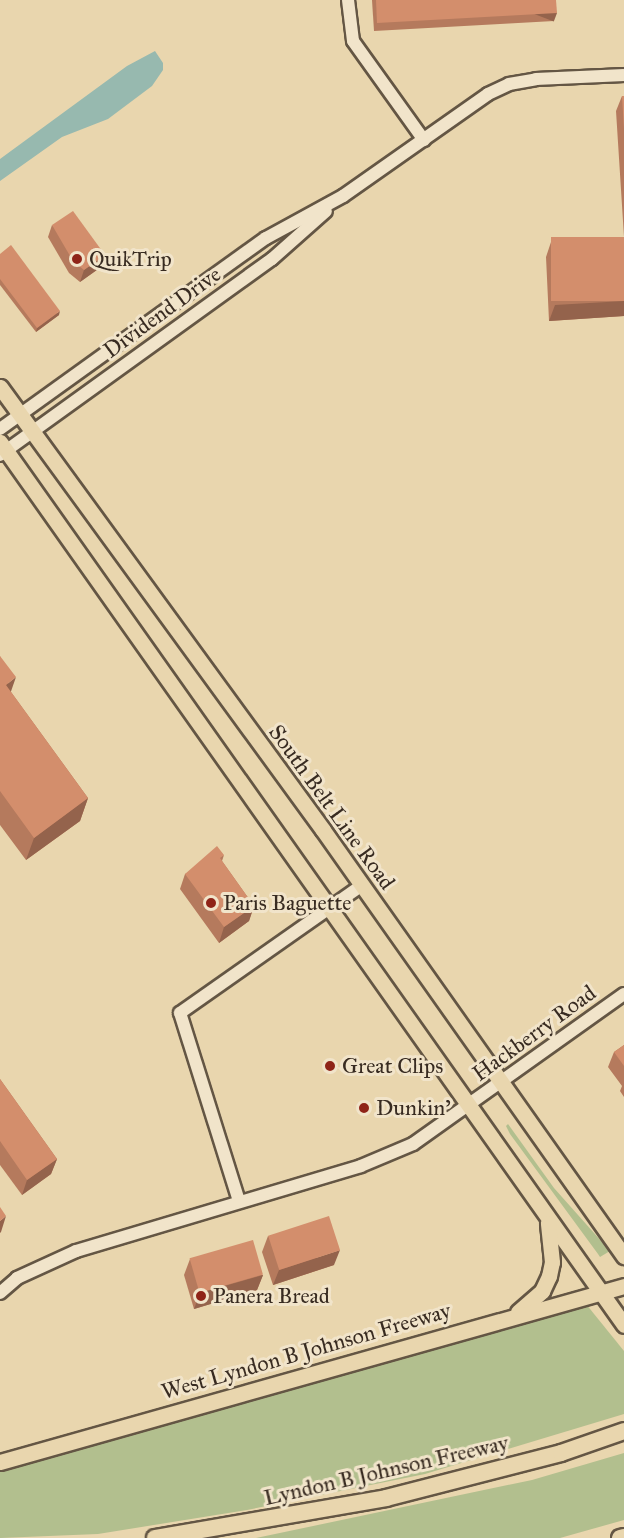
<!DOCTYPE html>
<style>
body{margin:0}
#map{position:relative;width:624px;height:1538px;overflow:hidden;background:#e9d6ae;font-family:"IM FELL Great Primer",serif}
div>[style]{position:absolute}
.green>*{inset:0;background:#b2bf8e}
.water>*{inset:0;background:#97b9af}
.roads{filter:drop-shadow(2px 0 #645644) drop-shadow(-2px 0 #645644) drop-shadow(0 2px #645644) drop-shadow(0 -2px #645644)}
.minor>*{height:12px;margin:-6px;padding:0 6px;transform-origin:6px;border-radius:6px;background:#f1e4ca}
.major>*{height:15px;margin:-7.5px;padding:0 7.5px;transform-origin:7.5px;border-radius:7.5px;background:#e9d6ae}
.highway>*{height:16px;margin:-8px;padding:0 8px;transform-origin:8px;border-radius:8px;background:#e9d6ae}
.wall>*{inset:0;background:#b57a5d}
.shaded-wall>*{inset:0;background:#94634c;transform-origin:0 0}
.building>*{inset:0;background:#d38e6c;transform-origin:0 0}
.dots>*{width:16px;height:16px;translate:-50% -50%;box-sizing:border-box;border:3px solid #f1e4ca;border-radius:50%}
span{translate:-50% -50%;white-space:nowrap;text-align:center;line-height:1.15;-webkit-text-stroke:6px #f1e4ca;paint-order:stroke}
.poi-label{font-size:22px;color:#382b21}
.left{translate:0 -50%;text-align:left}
.street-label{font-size:22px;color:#382b21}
</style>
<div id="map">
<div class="green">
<div style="clip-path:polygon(508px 1124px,554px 1188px,610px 1251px,600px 1257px,598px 1254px,510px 1134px,506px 1126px)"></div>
<div style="clip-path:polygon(586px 1304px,624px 1351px,624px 1414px,425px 1474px,247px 1510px,98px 1534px,0 1538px,0 1471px)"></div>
<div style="clip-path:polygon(624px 1453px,624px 1520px,560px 1538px,256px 1538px,532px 1480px)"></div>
</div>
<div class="water">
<div style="clip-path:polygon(155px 51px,163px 63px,163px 70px,152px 86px,108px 119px,62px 137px,0 181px,0 159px,127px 66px)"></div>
</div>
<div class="roads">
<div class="minor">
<div style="left:348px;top:0;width:41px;rotate:83deg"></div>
<div style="left:353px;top:41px;width:122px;rotate:54.4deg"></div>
<div style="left:0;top:429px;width:327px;rotate:-35.7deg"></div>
<div style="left:266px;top:238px;width:88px;rotate:-28.6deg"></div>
<div style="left:343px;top:196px;width:177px;rotate:-35.1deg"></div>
<div style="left:488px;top:94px;width:23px;rotate:-25deg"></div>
<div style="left:509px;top:84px;width:27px;rotate:-10deg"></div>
<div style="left:536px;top:79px;width:88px;rotate:-2.6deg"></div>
<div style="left:0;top:455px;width:335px;rotate:-35.8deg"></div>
<div style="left:272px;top:259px;width:72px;rotate:-41.6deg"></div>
<div style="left:239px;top:1201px;width:197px;rotate:-107.4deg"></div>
<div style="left:180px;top:1013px;width:223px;rotate:-35.1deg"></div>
<div style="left:0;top:1293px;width:23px;rotate:-41deg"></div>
<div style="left:17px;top:1278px;width:65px;rotate:-24.6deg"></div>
<div style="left:76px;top:1251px;width:297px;rotate:-16.6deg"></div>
<div style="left:361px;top:1166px;width:56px;rotate:-22.9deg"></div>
<div style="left:413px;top:1144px;width:259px;rotate:-35.4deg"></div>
</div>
<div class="major">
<div style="left:0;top:387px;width:548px;rotate:53.9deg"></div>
<div style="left:323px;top:830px;width:522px;rotate:54.76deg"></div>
<div style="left:0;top:442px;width:1081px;rotate:54.75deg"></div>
<div style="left:518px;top:1312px;width:32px;rotate:-41deg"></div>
<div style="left:542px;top:1291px;width:17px;rotate:-65deg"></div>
<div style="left:549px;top:1276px;width:14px;rotate:-78deg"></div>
<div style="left:552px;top:1262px;width:39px;rotate:-96deg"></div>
<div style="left:0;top:1462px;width:648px;rotate:-15.75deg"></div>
</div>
<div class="highway">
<div style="left:155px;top:1538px;width:234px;rotate:-9.8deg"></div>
<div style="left:386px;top:1498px;width:181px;rotate:-14.4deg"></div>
<div style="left:561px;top:1453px;width:67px;rotate:-19.2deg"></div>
<div style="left:620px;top:1538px;width:4px;rotate:-14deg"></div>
</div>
</div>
<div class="wall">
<div style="clip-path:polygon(372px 0,556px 0,554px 21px,374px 31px)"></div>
<div style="clip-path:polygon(622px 96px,624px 96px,624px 316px,549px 321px,546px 257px,551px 242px,624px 237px,616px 111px)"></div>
<div style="clip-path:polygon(52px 225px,101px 267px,80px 282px,69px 273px,48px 237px)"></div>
<div style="clip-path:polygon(0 254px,59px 315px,36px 332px,0 285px)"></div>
<div style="clip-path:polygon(0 656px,11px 692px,88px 798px,80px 821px,26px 860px,0 825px)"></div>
<div style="clip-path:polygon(224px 855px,222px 861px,254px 906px,249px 921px,219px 943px,180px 889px,185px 874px)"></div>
<div style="clip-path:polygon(624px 1045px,624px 1097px,620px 1091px,622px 1086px,608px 1067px,614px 1052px)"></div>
<div style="clip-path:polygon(0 1079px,57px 1159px,51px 1174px,22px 1195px,0 1165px)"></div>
<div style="clip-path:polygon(268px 1236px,334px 1265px,273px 1285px,262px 1252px)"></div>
<div style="clip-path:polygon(190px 1259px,263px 1275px,257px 1290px,194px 1309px,184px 1275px)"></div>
</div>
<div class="shaded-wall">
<div style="left:557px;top:13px;width:9px;height:180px;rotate:111deg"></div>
<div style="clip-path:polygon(105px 255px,101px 267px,80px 282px,84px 270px)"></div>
<div style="clip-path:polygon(624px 301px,624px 316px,549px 321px,555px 305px)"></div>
<div style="clip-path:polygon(60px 311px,59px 315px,36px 332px,37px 328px)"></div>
<div style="clip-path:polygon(16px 677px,8px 700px,6px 685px)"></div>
<div style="clip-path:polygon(88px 798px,80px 821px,26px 860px,34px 838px)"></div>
<div style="clip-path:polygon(254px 906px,249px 921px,219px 943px,224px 927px)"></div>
<div style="clip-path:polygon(57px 1159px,51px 1174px,22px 1195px,27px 1180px)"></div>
<div style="clip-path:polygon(6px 1216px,1px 1232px,0 1233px,0 1221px)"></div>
<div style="clip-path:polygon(340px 1250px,334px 1265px,273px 1285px,279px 1270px)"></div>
<div style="clip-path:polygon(263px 1275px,257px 1290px,194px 1309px,200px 1293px)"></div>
</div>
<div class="building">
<div style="clip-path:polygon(376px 0,556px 0,557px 13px,377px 23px)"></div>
<div style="clip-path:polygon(622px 96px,624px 96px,624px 129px)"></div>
<div style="clip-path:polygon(73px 211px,105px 255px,84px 270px,73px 261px,52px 225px)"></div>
<div style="left:624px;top:237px;width:64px;height:73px;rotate:90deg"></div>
<div style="clip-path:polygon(11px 245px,60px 311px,37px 328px,0 279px,0 254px)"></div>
<div style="clip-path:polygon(0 656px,16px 677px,6px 685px,88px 798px,34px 838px,0 791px)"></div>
<div style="clip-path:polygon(217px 846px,224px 855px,220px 858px,254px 906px,224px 927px,185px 874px)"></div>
<div style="clip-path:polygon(624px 1045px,624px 1066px,614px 1052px)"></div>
<div style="clip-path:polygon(0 1079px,57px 1159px,27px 1180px,0 1141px)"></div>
<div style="clip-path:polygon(0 1207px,6px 1216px,0 1221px)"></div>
<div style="left:329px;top:1216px;width:36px;height:64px;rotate:72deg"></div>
<div style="left:253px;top:1240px;width:36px;height:66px;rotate:74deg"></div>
</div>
<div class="dots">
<div style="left:77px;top:259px;background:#8f2418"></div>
<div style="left:211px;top:903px;background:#8f2418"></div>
<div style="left:330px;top:1066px;background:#8f2418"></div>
<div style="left:364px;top:1108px;background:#8f2418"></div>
<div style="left:201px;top:1296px;background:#8f2418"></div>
</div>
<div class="poi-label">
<span class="left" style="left:89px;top:259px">QuikTrip</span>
<span class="left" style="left:223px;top:903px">Paris Baguette</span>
<span class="left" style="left:342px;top:1066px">Great Clips</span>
<span class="left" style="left:376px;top:1108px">Dunkin'</span>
<span class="left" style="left:213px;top:1296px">Panera Bread</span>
</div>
<div class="street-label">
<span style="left:162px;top:312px;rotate:-36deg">Dividend Drive</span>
<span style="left:332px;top:807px;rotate:54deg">South Belt Line Road</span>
<span style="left:534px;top:1033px;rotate:-36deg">Hackberry Road</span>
<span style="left:306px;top:1351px;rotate:-16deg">West Lyndon B Johnson Freeway</span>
<span style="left:386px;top:1470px;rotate:-13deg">Lyndon B Johnson Freeway</span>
</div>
</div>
